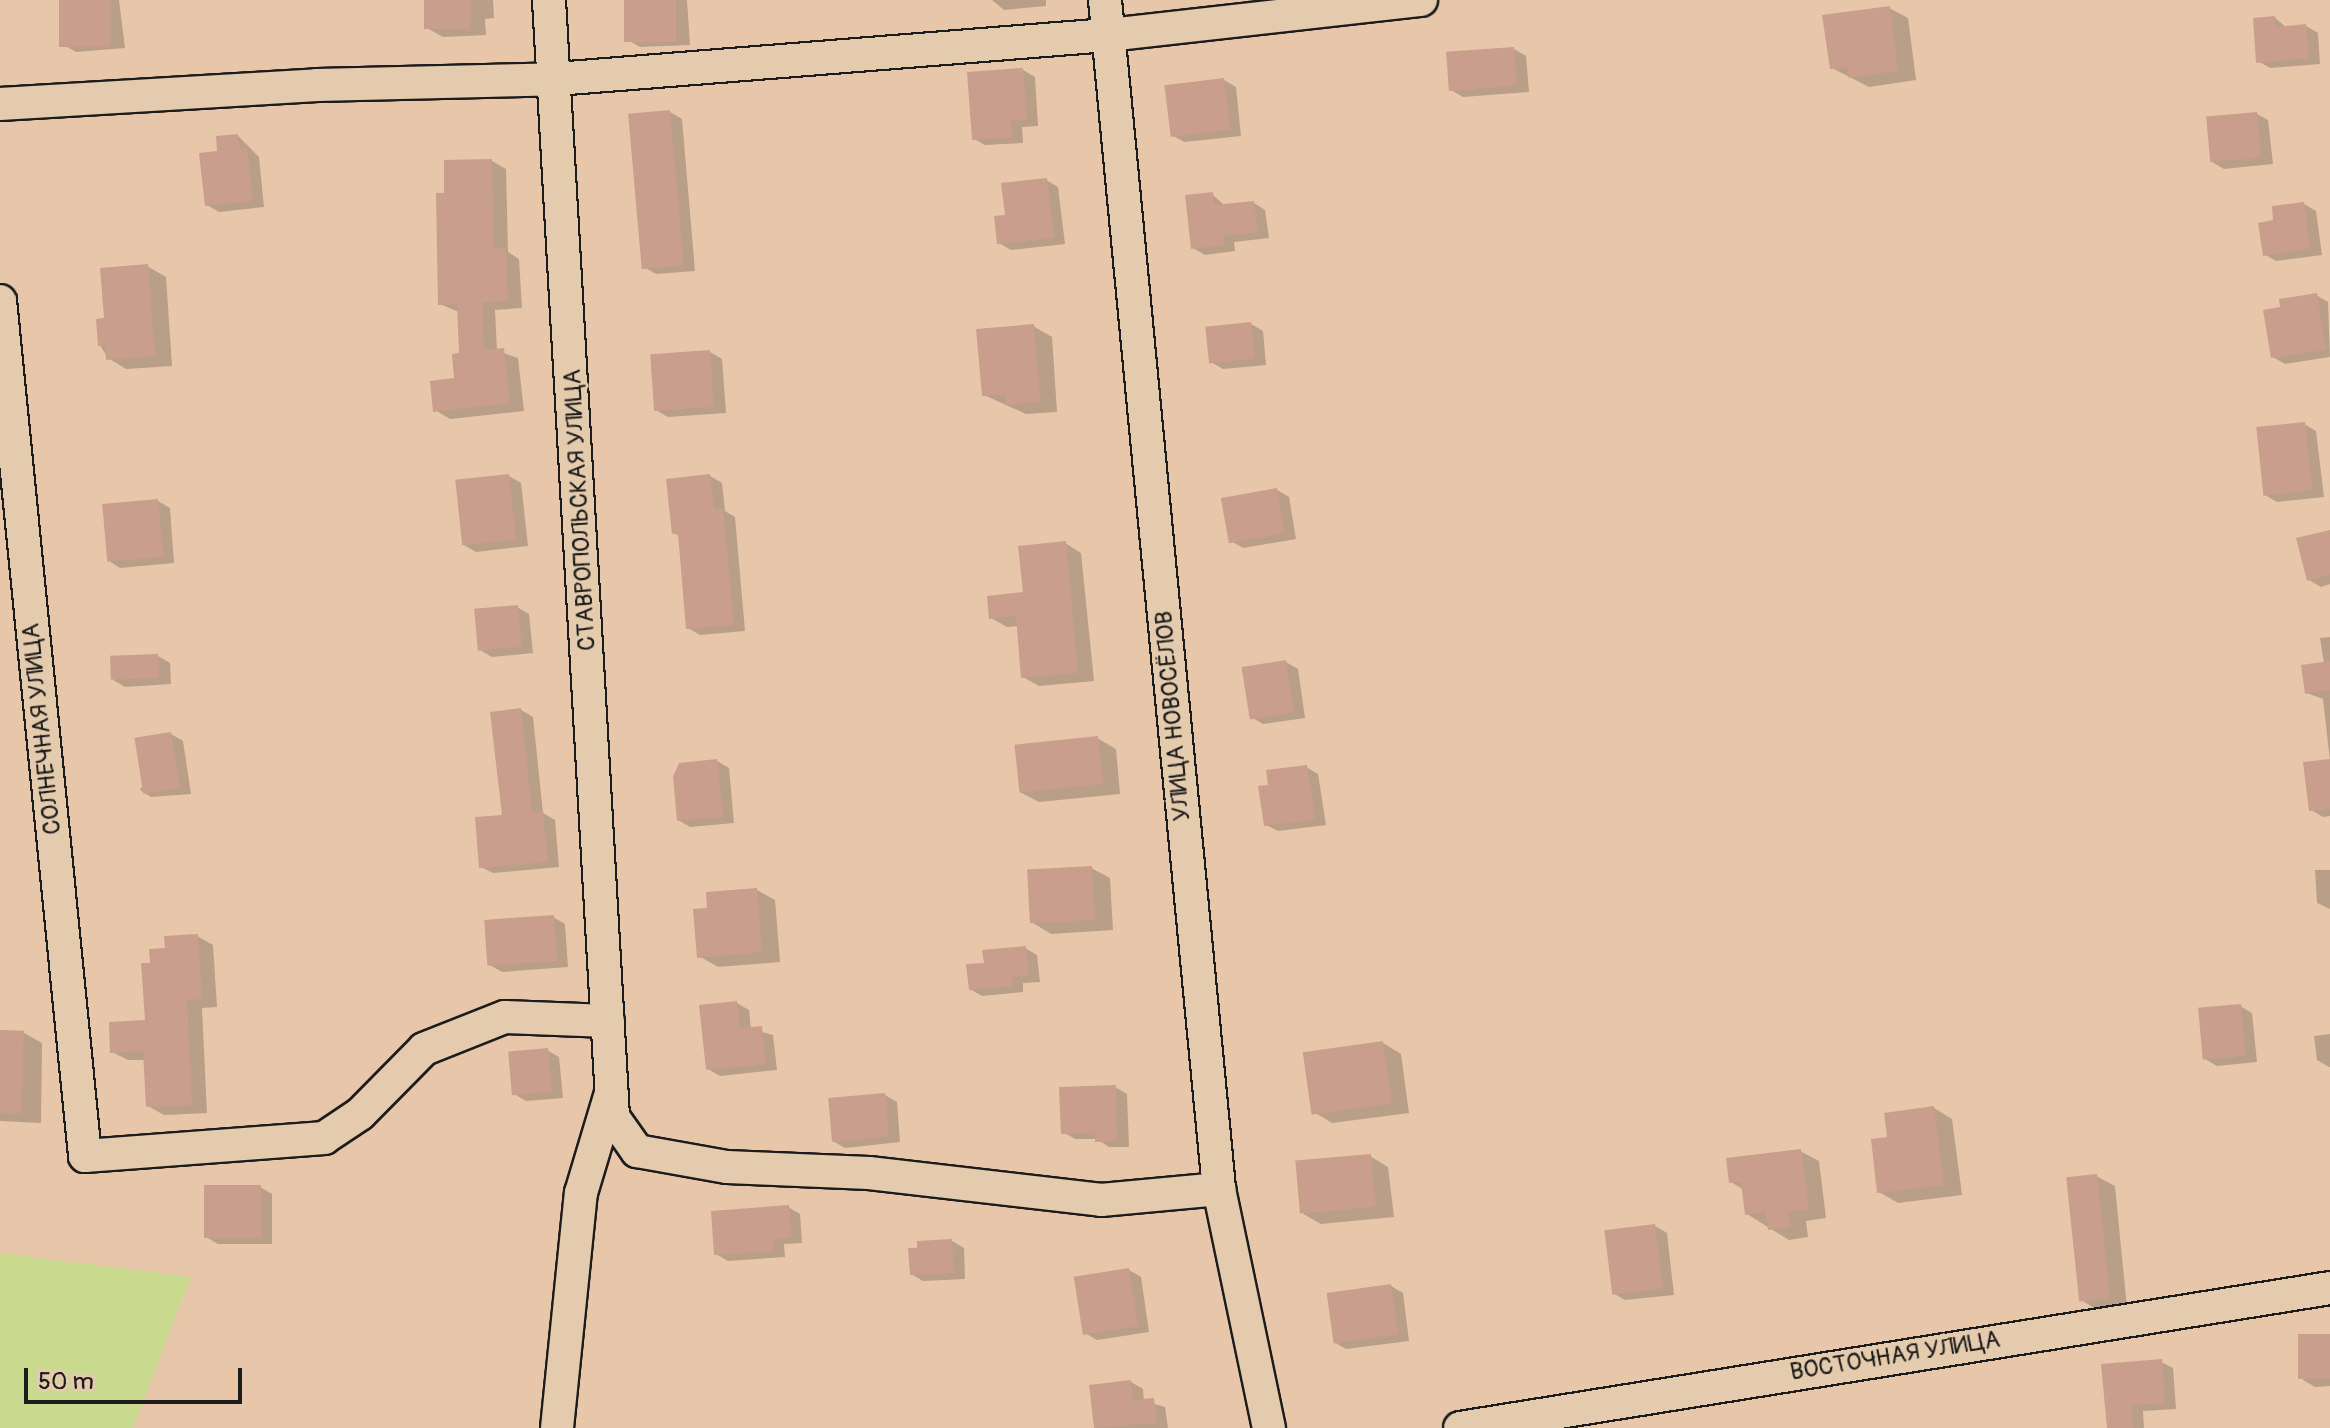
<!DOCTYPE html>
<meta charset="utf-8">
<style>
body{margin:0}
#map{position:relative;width:2330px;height:1428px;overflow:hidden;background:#e8c6aa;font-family:Pangolin,sans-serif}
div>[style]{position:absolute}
.green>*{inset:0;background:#c9da8e}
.shadow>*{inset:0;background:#0003}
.building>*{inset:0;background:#ca9e8c;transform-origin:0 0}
.roads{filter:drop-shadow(2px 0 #1c1c1c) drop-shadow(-2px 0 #1c1c1c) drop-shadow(0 2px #1c1c1c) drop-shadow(0 -2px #1c1c1c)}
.minor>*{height:32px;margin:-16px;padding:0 16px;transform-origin:16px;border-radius:16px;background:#e5cbad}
span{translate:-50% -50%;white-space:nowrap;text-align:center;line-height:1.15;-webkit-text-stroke:6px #e5cbad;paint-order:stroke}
.street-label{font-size:24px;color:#1c1c1c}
.scale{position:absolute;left:24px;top:1368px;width:218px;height:36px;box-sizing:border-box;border:4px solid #1c1c1c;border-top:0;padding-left:10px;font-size:24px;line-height:28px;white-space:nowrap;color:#1c1c1c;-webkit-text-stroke:6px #e5cbad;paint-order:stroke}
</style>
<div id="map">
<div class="green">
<div style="clip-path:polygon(0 1253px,191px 1277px,133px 1428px,0 1428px)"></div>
</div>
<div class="shadow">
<div style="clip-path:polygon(60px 0,119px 0,125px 48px,76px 52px,64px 45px)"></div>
<div style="clip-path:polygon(426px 0,493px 0,494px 18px,485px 19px,486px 35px,443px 37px,427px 28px)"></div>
<div style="clip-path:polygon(626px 0,687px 0,690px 45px,640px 47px,628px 40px)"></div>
<div style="clip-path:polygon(992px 0,1046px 0,1046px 6px,1004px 10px)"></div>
<div style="clip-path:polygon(1247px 0,1277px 0,1265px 10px)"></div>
<div style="clip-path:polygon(1889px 8px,1908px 18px,1916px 80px,1869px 87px,1832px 68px)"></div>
<div style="clip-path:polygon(2275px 18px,2287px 28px,2306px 26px,2318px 33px,2320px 64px,2270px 68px,2258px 61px)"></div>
<div style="clip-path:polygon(1514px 49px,1526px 56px,1529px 92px,1463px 97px,1451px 90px)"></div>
<div style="clip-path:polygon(1023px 70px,1035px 77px,1038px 126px,1022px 127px,1023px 143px,985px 145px,974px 139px)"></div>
<div style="clip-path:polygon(1224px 80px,1236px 87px,1241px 136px,1184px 142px,1172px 135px)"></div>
<div style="clip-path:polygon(670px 112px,682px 119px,695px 271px,656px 274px,644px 267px)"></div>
<div style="clip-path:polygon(2257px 114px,2268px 120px,2273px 164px,2224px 169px,2212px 162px)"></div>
<div style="clip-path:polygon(238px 136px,259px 157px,264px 207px,219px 212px,207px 205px,220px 152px)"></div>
<div style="clip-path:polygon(492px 161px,506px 169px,508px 252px,519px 259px,522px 308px,495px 310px,497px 351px,518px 358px,524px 411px,450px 419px,435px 410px,457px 380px,462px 355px,459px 312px,440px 304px,446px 195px)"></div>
<div style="clip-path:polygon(1046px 180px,1058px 187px,1065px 244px,1011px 250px,999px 243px,1007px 217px)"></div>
<div style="clip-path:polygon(1212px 194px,1225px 206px,1254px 203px,1265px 210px,1269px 238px,1234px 242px,1235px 251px,1205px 255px,1193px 248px)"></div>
<div style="clip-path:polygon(2304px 204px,2316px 211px,2322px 255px,2276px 261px,2264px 254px,2276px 222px)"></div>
<div style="clip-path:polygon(147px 266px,166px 277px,172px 366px,126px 369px,108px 358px,100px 345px,106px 320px)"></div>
<div style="clip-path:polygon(2316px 295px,2328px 302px,2330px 357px,2285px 364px,2273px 357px,2283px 309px)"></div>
<div style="clip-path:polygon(1251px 324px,1263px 331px,1266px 365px,1223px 369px,1211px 362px)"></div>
<div style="clip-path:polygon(1033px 326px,1052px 337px,1057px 412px,1026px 414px,984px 395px)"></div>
<div style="clip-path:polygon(710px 352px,722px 359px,726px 413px,668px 417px,656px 410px)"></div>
<div style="clip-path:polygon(2304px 424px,2316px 431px,2324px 497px,2277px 502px,2265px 495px)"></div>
<div style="clip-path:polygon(509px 476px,521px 483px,528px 546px,476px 552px,464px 545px)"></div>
<div style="clip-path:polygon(710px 476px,722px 483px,725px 511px,735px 517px,745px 631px,700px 635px,688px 628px,681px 537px,674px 533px)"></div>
<div style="clip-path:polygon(1277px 490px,1289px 497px,1296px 539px,1243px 548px,1231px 541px)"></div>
<div style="clip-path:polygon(158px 501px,170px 508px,174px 563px,120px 568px,109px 561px)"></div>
<div style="clip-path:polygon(2330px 532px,2330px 584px,2321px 587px,2309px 580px)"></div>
<div style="clip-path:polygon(1065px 543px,1081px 553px,1094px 681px,1039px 686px,1023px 677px,1019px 626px,1007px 627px,991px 618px,1025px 594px)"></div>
<div style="clip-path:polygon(517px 607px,529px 614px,533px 653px,492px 657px,480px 650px)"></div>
<div style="clip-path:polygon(2330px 637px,2330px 816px,2323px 817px,2311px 810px,2330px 761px,2323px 699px,2307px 693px,2324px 664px,2320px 638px)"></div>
<div style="clip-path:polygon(158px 656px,170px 663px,171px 684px,125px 687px,113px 680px)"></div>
<div style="clip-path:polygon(1286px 662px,1298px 669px,1305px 718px,1263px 724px,1251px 717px)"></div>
<div style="clip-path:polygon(521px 710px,533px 717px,543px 813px,555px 820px,559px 867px,493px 873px,481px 867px,504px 816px)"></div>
<div style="clip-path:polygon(171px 734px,183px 741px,191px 794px,151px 797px,140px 790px)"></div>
<div style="clip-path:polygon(1097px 738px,1116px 749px,1120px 794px,1039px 802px,1020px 792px)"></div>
<div style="clip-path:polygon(717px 761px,729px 768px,734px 823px,690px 827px,678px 820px)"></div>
<div style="clip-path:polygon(1306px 767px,1318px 774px,1326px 825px,1278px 831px,1266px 825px,1270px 786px)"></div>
<div style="clip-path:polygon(1091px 868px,1110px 878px,1113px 930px,1051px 934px,1033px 923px)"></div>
<div style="clip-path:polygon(2315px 870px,2330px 870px,2330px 909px,2317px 903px)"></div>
<div style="clip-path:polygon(757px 890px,775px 900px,780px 962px,718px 967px,699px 956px,709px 910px)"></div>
<div style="clip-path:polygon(553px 917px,565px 924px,568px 967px,502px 972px,490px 965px)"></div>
<div style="clip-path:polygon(197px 936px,213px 945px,217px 1007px,202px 1008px,207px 1113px,164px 1115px,148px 1106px,146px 1060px,128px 1060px,112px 1052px,147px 1022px,152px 965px)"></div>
<div style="clip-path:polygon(1025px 948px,1037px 955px,1040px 982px,1023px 983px,1023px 992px,982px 996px,970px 989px,986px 964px)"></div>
<div style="clip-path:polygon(737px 1003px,749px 1010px,751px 1029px,773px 1035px,777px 1070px,720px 1076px,708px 1069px)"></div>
<div style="clip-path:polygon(2240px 1006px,2252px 1013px,2257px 1062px,2217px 1066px,2205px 1059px)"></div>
<div style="clip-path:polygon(0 1032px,24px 1033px,42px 1043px,41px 1123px,0 1121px)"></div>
<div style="clip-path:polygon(2330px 1034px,2330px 1067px,2329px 1067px,2317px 1060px,2314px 1036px)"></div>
<div style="clip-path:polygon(1383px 1043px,1401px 1054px,1409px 1113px,1332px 1123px,1314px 1112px)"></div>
<div style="clip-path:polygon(547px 1050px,559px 1057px,563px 1098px,526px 1101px,514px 1094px)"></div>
<div style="clip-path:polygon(1115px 1087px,1127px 1094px,1129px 1147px,1109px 1147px,1097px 1139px,1075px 1139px,1063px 1132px)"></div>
<div style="clip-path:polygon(885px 1095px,897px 1102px,900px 1142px,845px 1148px,833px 1141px)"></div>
<div style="clip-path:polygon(1934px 1108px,1952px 1119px,1962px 1195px,1898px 1203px,1879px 1192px,1889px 1139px)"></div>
<div style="clip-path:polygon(1800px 1151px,1819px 1161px,1826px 1218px,1806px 1221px,1808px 1237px,1789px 1240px,1747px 1214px,1744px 1190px,1731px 1182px)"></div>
<div style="clip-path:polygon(1370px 1156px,1388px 1167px,1394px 1217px,1321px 1224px,1303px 1214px)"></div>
<div style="clip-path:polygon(2096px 1176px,2115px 1186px,2127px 1308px,2099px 1311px,2081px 1300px)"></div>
<div style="clip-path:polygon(260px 1187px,272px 1194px,272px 1244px,218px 1244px,206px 1237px)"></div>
<div style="clip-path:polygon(788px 1207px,800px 1214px,802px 1243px,784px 1244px,785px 1257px,728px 1261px,716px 1254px)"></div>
<div style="clip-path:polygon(1655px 1226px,1667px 1233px,1674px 1295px,1625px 1300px,1613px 1293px)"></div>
<div style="clip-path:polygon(952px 1241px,964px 1248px,965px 1279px,923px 1281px,911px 1274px)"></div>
<div style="clip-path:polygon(1129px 1270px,1141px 1277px,1149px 1332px,1097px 1340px,1085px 1333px)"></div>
<div style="clip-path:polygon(1391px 1286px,1403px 1293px,1409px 1341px,1346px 1349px,1334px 1342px)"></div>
<div style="clip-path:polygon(2330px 1336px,2330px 1386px,2315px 1387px,2303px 1380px)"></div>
<div style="clip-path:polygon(2161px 1362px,2173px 1368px,2176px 1409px,2143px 1411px,2144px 1428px,2109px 1428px)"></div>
<div style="clip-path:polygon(1131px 1382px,1143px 1389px,1144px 1401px,1165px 1407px,1168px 1428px,1096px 1428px,1091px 1387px)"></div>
</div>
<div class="building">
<div style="left:59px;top:0;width:51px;height:47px"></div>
<div style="left:424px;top:0;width:46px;height:29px"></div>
<div style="left:624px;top:0;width:52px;height:42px"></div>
<div style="clip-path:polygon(1890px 6px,1898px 71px,1849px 78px,1848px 67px,1830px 69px,1822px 15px)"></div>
<div style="clip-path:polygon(2275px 16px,2276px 27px,2306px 24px,2309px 58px,2256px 63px,2253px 18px)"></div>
<div style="left:1514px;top:47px;width:39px;height:68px;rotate:86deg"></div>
<div style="clip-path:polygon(1023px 68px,1027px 120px,1011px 121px,1012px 137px,972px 140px,967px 72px)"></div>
<div style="left:1224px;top:78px;width:52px;height:60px;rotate:83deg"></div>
<div style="left:670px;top:110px;width:156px;height:42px;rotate:85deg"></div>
<div style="left:2257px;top:112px;width:46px;height:51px;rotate:85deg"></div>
<div style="clip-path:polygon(238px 134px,240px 149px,247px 148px,253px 201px,205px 206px,199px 153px,217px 151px,216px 136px)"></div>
<div style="clip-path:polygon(492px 159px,494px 249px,506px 248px,508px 301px,482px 302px,484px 350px,504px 348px,510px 403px,433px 412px,430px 381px,454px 378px,452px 354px,459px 353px,457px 304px,438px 305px,436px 193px,444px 193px,444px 160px)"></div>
<div style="clip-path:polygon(1047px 178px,1054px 238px,997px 244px,994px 216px,1005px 215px,1001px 183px)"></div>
<div style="clip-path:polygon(1213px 192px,1214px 205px,1254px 201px,1258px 232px,1223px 236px,1224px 245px,1191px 249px,1185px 195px)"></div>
<div style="clip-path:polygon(2304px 202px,2310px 249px,2263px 256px,2258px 223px,2273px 220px,2272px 206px)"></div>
<div style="clip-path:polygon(148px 264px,155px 356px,106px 360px,105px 346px,98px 346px,96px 319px,104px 318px,100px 268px)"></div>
<div style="clip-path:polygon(2317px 293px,2326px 350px,2271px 358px,2263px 310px,2280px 307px,2279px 299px)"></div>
<div style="left:1251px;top:322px;width:37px;height:46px;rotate:84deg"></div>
<div style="clip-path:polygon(1034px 324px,1040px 402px,1006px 405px,1005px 394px,982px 396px,976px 329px)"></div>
<div style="left:710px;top:350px;width:57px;height:60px;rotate:86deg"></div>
<div style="left:2305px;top:422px;width:69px;height:49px;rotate:84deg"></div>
<div style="left:509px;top:474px;width:66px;height:54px;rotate:84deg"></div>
<div style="clip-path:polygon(710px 474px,714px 509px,723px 508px,734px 625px,686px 629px,678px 533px,672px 534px,666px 479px)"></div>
<div style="left:1277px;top:488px;width:46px;height:57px;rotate:80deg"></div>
<div style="left:158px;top:499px;width:58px;height:56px;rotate:85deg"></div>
<div style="clip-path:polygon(2330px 530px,2330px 575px,2307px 581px,2296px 538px)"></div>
<div style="clip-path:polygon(1066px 541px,1078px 673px,1021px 678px,1016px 616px,989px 619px,987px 596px,1023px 592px,1018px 546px)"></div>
<div style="left:518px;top:605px;width:42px;height:44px;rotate:85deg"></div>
<div style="left:158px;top:654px;width:24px;height:48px;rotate:88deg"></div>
<div style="left:1286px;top:660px;width:53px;height:45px;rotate:81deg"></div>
<div style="clip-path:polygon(2330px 661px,2330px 690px,2305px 694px,2301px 665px)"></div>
<div style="clip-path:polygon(521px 708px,532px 812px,543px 811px,548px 862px,479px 868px,475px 817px,502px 815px,490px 712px)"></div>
<div style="left:171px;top:732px;width:57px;height:37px;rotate:81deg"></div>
<div style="left:1098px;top:736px;width:48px;height:84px;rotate:84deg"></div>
<div style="clip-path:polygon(717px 759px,723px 817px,677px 821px,673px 777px,679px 763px)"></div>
<div style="clip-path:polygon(2330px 759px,2330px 809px,2309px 811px,2303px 762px)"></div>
<div style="clip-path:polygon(1307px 765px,1315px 819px,1264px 826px,1258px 786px,1268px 785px,1266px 770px)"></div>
<div style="left:1092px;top:866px;width:54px;height:65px;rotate:87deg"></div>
<div style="clip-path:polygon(757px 888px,762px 952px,697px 958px,693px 909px,707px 908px,706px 892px)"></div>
<div style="left:554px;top:915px;width:46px;height:70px;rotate:86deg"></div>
<div style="clip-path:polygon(198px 934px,202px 999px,187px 1000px,192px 1105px,146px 1107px,143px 1051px,110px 1053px,109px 1022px,145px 1020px,141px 963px,150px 963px,149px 949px,165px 948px,164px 936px)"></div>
<div style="clip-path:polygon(1026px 946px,1029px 976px,1012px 977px,1012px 986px,969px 990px,966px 964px,984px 963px,982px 950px)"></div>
<div style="clip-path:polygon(737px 1001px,740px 1028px,762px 1026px,766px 1064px,706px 1070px,699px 1005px)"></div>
<div style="left:2241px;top:1004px;width:52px;height:43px;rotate:85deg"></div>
<div style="left:0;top:1030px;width:24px;height:83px;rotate:2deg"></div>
<div style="left:1383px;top:1041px;width:63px;height:81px;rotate:82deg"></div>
<div style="left:548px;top:1048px;width:44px;height:40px;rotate:85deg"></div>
<div style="clip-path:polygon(1116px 1085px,1117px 1141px,1095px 1142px,1095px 1133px,1061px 1134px,1059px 1087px)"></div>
<div style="left:885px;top:1093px;width:44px;height:57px;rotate:85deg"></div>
<div style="clip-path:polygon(1934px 1106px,1944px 1185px,1877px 1193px,1871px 1139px,1887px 1137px,1884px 1113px)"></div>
<div style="clip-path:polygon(1801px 1149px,1809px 1209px,1788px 1211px,1791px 1227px,1768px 1230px,1766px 1212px,1745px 1215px,1741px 1182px,1729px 1183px,1726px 1158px)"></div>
<div style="left:1371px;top:1154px;width:53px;height:76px;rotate:85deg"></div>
<div style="left:2097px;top:1174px;width:125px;height:31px;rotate:84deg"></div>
<div style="left:204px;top:1185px;width:57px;height:53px"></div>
<div style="clip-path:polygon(789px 1205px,791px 1237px,773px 1239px,774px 1251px,714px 1255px,711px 1211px)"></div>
<div style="left:1655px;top:1224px;width:65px;height:51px;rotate:83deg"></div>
<div style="clip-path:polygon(952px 1239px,954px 1273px,910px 1275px,908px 1248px,917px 1248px,917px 1241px)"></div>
<div style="left:1129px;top:1268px;width:59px;height:56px;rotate:81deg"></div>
<div style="left:1391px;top:1284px;width:51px;height:65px;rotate:82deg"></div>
<div style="left:2330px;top:1334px;width:45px;height:32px;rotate:90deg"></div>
<div style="clip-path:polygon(2162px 1359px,2165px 1403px,2132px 1405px,2133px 1428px,2107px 1428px,2101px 1364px)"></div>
<div style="clip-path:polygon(1131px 1380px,1133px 1400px,1154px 1398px,1157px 1423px,1094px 1428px,1089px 1385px)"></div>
</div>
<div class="roads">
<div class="minor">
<div style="left:549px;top:0;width:1119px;rotate:86.72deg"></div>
<div style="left:613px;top:1117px;width:42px;rotate:54.8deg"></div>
<div style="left:637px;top:1151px;width:91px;rotate:10.1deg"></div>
<div style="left:727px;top:1167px;width:142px;rotate:2.4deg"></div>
<div style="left:869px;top:1173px;width:234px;rotate:6.6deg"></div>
<div style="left:1101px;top:1200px;width:119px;rotate:-5.3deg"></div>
<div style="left:1105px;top:0;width:1194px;rotate:84.52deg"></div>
<div style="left:1219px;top:1189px;width:244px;rotate:78.2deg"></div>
<div style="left:0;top:104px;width:318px;rotate:-3.4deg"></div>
<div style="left:317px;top:85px;width:239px;rotate:-1.4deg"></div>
<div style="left:556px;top:79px;width:554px;rotate:-4.56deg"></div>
<div style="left:1108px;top:35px;width:315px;rotate:-6.4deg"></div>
<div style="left:0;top:301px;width:859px;rotate:84.32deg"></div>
<div style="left:85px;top:1156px;width:240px;rotate:-4.3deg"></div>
<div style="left:324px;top:1138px;width:43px;rotate:-33.7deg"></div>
<div style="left:360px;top:1114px;width:91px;rotate:-45.4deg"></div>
<div style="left:424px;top:1049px;width:87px;rotate:-21.6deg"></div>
<div style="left:505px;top:1017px;width:103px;rotate:2.2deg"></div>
<div style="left:557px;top:1428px;width:236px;rotate:-84.2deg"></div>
<div style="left:581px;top:1193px;width:104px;rotate:-73.3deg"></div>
<div style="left:1460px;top:1428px;width:881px;rotate:-9.14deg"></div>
</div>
</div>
<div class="street-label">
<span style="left:580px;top:510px;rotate:-93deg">СТАВРОПОЛЬСКАЯ УЛИЦА</span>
<span style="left:1173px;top:716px;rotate:-95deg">УЛИЦА НОВОСЁЛОВ</span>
<span style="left:42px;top:729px;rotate:-96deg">СОЛНЕЧНАЯ УЛИЦА</span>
<span style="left:1895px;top:1356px;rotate:-9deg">ВОСТОЧНАЯ УЛИЦА</span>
</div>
<div class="scale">50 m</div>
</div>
